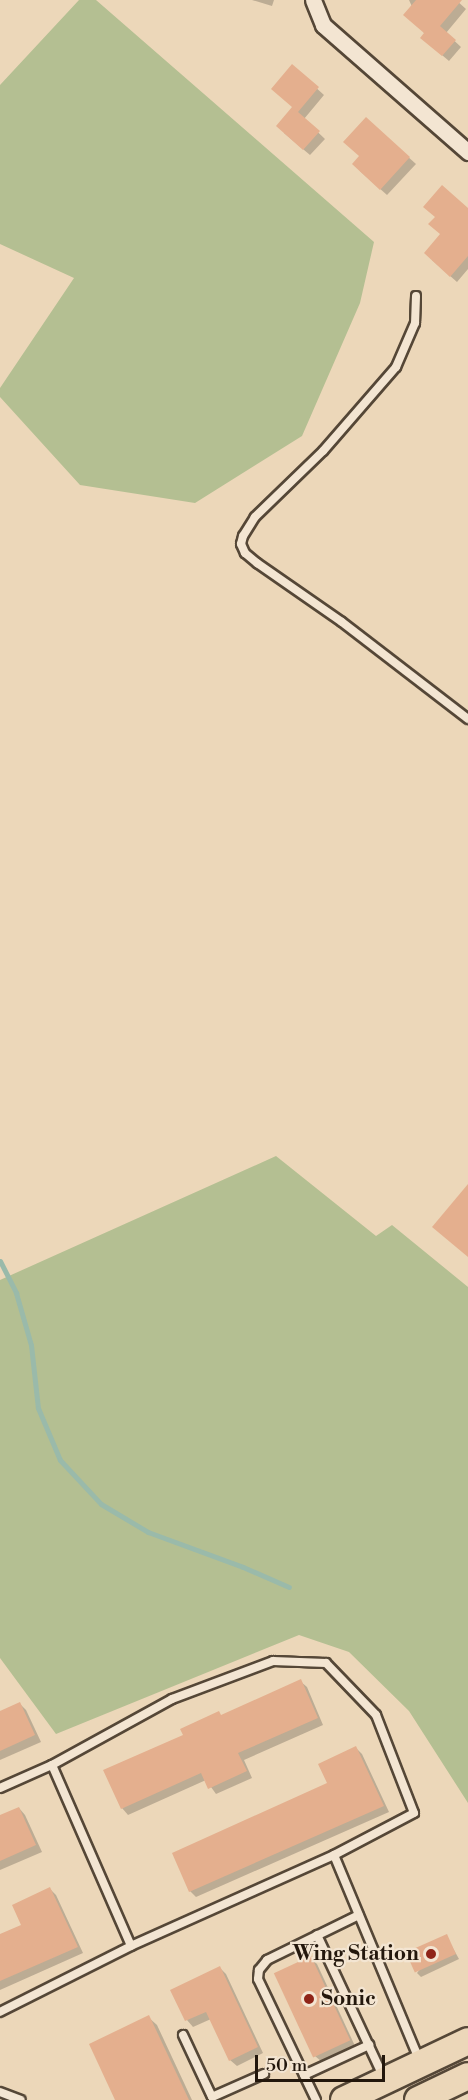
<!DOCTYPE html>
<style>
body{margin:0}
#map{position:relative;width:468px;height:2100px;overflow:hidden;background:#ecd7b9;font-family:"Libre Bodoni",serif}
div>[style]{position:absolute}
.green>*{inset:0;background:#b4bf92}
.shadow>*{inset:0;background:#0003}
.stream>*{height:5px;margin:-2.5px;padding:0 2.5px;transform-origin:2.5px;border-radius:2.5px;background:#9abaaa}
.building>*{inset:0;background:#e4af8e;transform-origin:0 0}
.roads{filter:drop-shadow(2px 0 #554737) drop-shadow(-2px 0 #554737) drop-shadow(0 2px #554737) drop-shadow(0 -2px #554737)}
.lane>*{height:8px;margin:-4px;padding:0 4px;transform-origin:4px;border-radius:4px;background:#f3e5d2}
.street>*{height:15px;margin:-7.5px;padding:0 7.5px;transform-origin:7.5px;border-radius:7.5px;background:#f3e5d2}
.primary>*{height:26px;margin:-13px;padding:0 13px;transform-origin:13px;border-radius:13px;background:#ecd7b9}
.dots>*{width:16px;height:16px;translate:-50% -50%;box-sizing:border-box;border:3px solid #f3e5d2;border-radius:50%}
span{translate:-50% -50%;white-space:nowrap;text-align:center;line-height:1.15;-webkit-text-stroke:4.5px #f3e5d2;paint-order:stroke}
.poi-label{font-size:21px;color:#23170c;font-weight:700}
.right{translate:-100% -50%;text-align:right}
.left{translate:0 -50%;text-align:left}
.scale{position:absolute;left:255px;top:2055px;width:130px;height:27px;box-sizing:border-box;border:3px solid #23170c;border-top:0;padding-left:8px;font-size:18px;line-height:21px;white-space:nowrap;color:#23170c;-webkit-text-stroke:4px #f3e5d2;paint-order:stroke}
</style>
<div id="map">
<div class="green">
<div style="clip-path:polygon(79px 0,96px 0,374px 242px,360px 303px,302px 436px,195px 503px,80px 485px,0 397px,0 388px,74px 278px,0 244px,0 85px)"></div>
<div style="clip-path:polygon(276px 1156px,376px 1236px,392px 1225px,468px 1287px,468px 1803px,409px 1711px,349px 1652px,299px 1635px,56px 1734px,0 1658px,0 1280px)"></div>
</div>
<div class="shadow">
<div style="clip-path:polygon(252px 0,274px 0,272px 6px)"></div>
<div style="clip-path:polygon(409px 0,456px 0,466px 9px,446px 33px,461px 47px,449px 61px,429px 44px)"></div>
<div style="clip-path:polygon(292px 66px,324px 95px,304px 119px,325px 139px,310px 155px,284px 133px,294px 108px)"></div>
<div style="clip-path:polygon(366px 119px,416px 164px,387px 195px,360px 171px)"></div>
<div style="clip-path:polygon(468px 210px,468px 269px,457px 282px,432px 260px,442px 235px,436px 218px)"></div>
<div style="clip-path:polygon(300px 1681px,307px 1687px,323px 1725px,244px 1760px,252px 1778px,216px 1794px,206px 1780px,128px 1815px,122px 1808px,185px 1735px)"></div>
<div style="clip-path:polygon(20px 1704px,26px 1710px,41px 1742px,0 1760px,0 1713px)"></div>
<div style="clip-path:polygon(356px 1748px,362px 1754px,389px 1812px,196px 1897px,190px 1891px,329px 1784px)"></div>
<div style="clip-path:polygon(19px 1808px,25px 1815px,42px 1852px,0 1870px,0 1817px)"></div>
<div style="clip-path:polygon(50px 1889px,56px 1895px,83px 1953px,0 1990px,0 1936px,23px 1926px)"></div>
<div style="clip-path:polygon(446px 1936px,459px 1959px,421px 1977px,417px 1973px)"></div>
<div style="clip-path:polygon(310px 1958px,317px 1964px,355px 2046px,322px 2062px,315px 2056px)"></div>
<div style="clip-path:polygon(220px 1968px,226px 1974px,263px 2053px,237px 2066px,230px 2060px,211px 2019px,193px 2027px,187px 2020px,172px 1990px)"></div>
<div style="clip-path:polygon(148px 2017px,157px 2025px,192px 2100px,117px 2100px)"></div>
</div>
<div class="stream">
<div style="left:0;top:1261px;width:36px;rotate:63deg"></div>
<div style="left:16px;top:1293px;width:54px;rotate:73.9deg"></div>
<div style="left:31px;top:1345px;width:63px;rotate:83.7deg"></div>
<div style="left:38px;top:1408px;width:56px;rotate:67.1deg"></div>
<div style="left:60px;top:1460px;width:60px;rotate:47deg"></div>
<div style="left:101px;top:1504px;width:55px;rotate:30.8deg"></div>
<div style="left:148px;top:1532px;width:101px;rotate:20.2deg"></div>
<div style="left:243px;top:1567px;width:50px;rotate:23.5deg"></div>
</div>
<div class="building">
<div style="clip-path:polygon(416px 0,462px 0,440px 26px,456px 40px,442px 56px,420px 38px,424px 33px,403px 15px)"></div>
<div style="clip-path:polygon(292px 64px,319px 87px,298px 112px,320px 131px,303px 150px,276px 126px,292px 107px,271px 89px)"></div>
<div style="clip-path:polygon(366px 117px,410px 157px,380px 190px,352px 164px,359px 156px,343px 142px)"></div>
<div style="clip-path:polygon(442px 185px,468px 208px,468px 256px,450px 277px,424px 253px,440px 234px,428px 224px,435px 217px,423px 207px)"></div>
<div style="clip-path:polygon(468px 1184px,468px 1257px,432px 1227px)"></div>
<div style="clip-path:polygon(301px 1679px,318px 1718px,238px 1753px,247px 1771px,208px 1789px,201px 1773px,121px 1809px,103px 1770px,183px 1735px,180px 1729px,219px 1711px,221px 1715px)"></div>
<div style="clip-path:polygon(20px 1702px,35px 1735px,0 1751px,0 1711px)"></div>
<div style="clip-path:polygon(356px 1746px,384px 1806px,189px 1892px,172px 1853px,327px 1783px,318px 1764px)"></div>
<div style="clip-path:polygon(19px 1807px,36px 1845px,0 1861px,0 1815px)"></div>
<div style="clip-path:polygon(50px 1887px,78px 1947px,0 1981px,0 1934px,21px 1925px,12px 1905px)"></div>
<div style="left:447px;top:1934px;width:22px;height:45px;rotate:66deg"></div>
<div style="left:311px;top:1956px;width:93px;height:41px;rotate:65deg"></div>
<div style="clip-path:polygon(220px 1966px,258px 2047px,229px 2061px,206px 2012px,185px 2021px,170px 1990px)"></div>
<div style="clip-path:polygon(149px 2015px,189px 2100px,115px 2100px,89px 2044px)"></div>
</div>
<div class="roads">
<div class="lane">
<div style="left:416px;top:296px;width:27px;rotate:92deg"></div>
<div style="left:415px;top:323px;width:48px;rotate:113.4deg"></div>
<div style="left:396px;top:367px;width:111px;rotate:131deg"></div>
<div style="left:323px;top:451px;width:95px;rotate:135.9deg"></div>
<div style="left:255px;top:517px;width:22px;rotate:122deg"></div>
<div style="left:243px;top:536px;width:8px;rotate:104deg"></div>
<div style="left:241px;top:544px;width:10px;rotate:66deg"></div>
<div style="left:245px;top:553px;width:16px;rotate:40deg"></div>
<div style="left:257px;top:563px;width:103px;rotate:34.8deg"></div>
<div style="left:342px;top:622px;width:159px;rotate:37.6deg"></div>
<div style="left:52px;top:1765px;width:197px;rotate:66.4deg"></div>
<div style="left:0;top:1788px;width:57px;rotate:-23.9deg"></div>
<div style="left:52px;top:1765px;width:137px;rotate:-28.8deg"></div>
<div style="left:172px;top:1699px;width:108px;rotate:-20.6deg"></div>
<div style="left:273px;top:1661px;width:53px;rotate:2.2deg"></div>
<div style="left:326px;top:1663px;width:72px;rotate:46.1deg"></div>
<div style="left:376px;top:1715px;width:105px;rotate:68.8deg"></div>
<div style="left:414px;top:1813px;width:90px;rotate:152.3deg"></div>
<div style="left:334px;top:1855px;width:222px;rotate:155.9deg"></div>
<div style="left:131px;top:1946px;width:147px;rotate:153.3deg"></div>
<div style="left:334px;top:1855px;width:221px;rotate:67.4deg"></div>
<div style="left:317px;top:1935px;width:158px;rotate:64.9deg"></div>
<div style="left:183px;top:2035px;width:68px;rotate:64.9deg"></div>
<div style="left:212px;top:2097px;width:57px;rotate:-23.9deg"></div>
<div style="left:304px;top:2075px;width:72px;rotate:-24.8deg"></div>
<div style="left:0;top:2092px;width:22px;rotate:21deg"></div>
<div style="left:316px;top:2100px;width:134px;rotate:-115.6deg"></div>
<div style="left:258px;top:1979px;width:9px;rotate:-84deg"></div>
<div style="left:259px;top:1970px;width:13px;rotate:-51deg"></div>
<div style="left:267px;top:1960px;width:102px;rotate:-26.1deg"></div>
</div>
<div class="street">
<div style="left:313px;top:0;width:27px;rotate:68deg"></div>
<div style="left:323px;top:25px;width:193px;rotate:41.2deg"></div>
</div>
<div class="primary">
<div style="left:344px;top:2100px;width:137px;rotate:-25.4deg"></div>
<div style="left:418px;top:2100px;width:55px;rotate:-25.6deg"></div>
</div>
</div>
<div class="dots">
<div style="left:431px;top:1954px;background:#8f2418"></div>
<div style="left:309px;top:1999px;background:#8f2418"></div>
</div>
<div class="poi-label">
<span class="right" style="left:419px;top:1954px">Wing Station</span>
<span class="left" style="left:321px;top:1999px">Sonic</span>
</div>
<div class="scale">50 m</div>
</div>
